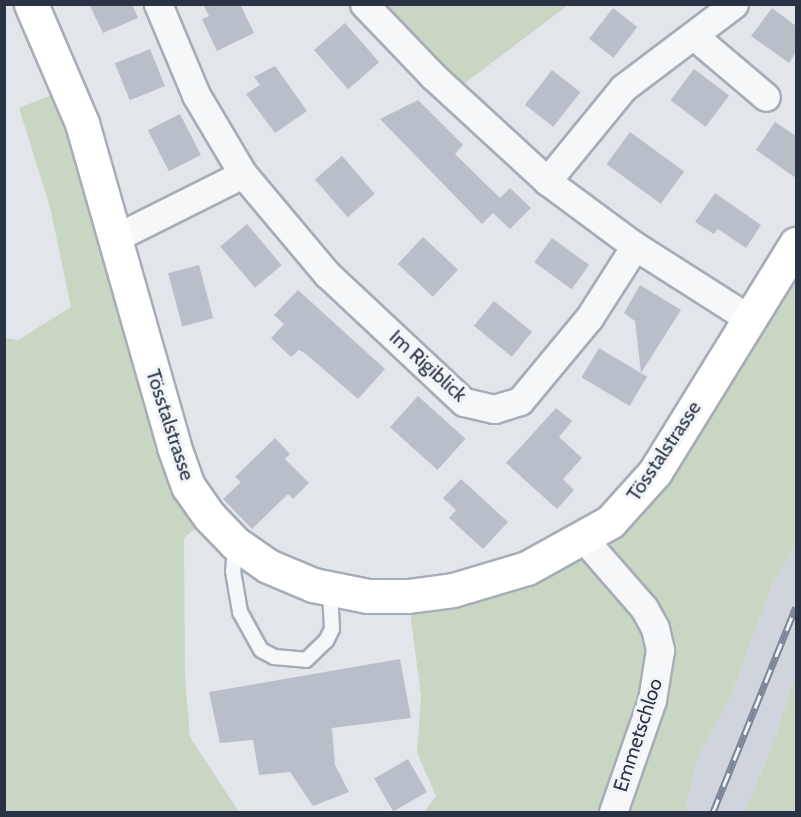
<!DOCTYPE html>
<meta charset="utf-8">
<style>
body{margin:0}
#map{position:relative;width:801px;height:817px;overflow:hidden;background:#e2e6eb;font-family:Cabin,sans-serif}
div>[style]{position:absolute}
.built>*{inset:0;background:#d0d5dd}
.green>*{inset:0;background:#c8d6c3}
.building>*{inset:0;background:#b9bfc9;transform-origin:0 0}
.roads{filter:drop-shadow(2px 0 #a7adb6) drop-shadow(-2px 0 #a7adb6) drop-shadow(0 2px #a7adb6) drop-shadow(0 -2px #a7adb6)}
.service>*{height:14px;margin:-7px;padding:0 7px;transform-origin:7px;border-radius:7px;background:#f5f7f9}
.minor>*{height:27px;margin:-13.5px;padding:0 13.5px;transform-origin:13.5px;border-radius:13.5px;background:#f5f7f9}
.secondary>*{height:33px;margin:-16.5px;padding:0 16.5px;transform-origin:16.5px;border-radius:16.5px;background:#fff}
.rail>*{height:7px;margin-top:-3.5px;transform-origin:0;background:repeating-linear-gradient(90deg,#f2f5f8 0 14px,#7a8596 0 28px);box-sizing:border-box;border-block:2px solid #7a8596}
span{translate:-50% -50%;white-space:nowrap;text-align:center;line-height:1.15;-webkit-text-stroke:6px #f2f5f8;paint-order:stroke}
.street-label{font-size:20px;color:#293344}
.frame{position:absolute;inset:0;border:6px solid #293344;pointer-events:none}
</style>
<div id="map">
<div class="built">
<div style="clip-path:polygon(796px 544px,796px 673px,771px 750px,744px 812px,685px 812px,697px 758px,729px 701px,773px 582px)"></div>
</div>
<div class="green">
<div style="clip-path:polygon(364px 5px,568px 5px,452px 93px)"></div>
<div style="clip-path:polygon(69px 88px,210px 517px,184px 538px,185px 677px,190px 737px,239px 812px,5px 812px,5px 338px,18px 340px,71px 307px,50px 207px,19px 108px)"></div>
<div style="clip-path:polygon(796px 244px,796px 544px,773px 582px,729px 701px,697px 758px,685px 812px,424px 812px,436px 796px,417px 753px,421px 696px,408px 596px,610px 522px)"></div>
<div style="clip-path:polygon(796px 673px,796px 812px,744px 812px,771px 750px)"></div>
</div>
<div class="building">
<div style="clip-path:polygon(89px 4px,132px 4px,138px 18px,103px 33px)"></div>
<div style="clip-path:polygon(203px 4px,240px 4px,254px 33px,217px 51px,202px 19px,209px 16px)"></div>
<div style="left:613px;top:8px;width:31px;height:39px;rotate:38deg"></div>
<div style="clip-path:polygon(772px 8px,796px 26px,796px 52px,789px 63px,751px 36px)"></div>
<div style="left:345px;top:23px;width:52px;height:41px;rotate:49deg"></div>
<div style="left:150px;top:49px;width:40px;height:38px;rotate:68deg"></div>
<div style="clip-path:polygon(275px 66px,307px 111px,275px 133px,246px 94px,260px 85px,254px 77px)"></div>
<div style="left:694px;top:69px;width:44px;height:39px;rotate:37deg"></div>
<div style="left:552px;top:70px;width:36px;height:44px;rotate:38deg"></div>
<div style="clip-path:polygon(418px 100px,463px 145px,455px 154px,500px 198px,510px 188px,531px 208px,510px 229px,493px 213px,482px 224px,380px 119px)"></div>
<div style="left:180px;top:114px;width:46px;height:36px;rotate:63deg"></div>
<div style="clip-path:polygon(775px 122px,796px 136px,796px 178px,756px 150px)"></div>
<div style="left:630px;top:132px;width:67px;height:40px;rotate:36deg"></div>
<div style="left:342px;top:156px;width:50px;height:36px;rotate:49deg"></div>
<div style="clip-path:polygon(715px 193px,761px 225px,746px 248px,718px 229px,714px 234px,695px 222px)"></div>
<div style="left:247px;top:224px;width:54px;height:35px;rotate:50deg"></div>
<div style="left:423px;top:237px;width:48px;height:37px;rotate:43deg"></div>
<div style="left:552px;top:238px;width:46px;height:30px;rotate:36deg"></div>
<div style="left:199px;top:265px;width:55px;height:32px;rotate:75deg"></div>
<div style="clip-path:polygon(640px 285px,681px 310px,641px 373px,635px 321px,624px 313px)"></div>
<div style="clip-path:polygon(298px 290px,385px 369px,358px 399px,306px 354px,299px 350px,291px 357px,271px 338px,284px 324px,274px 315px)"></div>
<div style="left:494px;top:301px;width:49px;height:32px;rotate:39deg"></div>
<div style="left:599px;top:348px;width:56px;height:34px;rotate:31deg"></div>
<div style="left:418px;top:396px;width:64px;height:42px;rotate:42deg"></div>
<div style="clip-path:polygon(556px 408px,572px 421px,559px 437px,582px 458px,563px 479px,574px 490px,557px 509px,506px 463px)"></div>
<div style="clip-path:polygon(275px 438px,290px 454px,285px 459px,309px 483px,293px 499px,288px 494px,252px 529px,223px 499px,241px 482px,235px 477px)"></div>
<div style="clip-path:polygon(461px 479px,508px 522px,483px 549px,449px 518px,456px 510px,443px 498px)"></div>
<div style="clip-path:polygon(400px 659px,411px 718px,332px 728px,335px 765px,349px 792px,313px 806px,290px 772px,259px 775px,253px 740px,220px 743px,209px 692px)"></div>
<div style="left:408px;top:759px;width:38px;height:39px;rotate:60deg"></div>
</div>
<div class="roads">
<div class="service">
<div style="left:235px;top:545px;width:26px;rotate:94deg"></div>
<div style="left:233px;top:571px;width:42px;rotate:80.3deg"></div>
<div style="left:240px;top:612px;width:43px;rotate:61.1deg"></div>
<div style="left:261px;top:650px;width:15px;rotate:28deg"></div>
<div style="left:274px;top:657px;width:32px;rotate:5deg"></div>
<div style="left:306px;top:660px;width:28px;rotate:-44deg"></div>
<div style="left:326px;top:641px;width:13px;rotate:-63deg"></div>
<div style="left:332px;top:629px;width:38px;rotate:-93deg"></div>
</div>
<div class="minor">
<div style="left:158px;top:4px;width:99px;rotate:67.3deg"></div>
<div style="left:196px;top:95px;width:92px;rotate:59.3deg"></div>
<div style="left:243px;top:174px;width:131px;rotate:50deg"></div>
<div style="left:327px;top:274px;width:187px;rotate:43.1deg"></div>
<div style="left:464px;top:402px;width:31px;rotate:13deg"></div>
<div style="left:494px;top:409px;width:27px;rotate:-17deg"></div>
<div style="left:520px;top:401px;width:108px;rotate:-50.3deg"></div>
<div style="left:589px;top:318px;width:85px;rotate:-57.4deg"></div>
<div style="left:364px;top:4px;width:100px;rotate:46.2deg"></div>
<div style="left:433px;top:76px;width:155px;rotate:42.6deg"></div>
<div style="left:547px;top:181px;width:109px;rotate:36.5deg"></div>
<div style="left:635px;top:246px;width:134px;rotate:32.5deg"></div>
<div style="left:694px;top:36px;width:94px;rotate:40.3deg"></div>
<div style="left:547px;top:181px;width:120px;rotate:-50.7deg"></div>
<div style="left:623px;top:88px;width:139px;rotate:-37.1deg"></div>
<div style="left:115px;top:238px;width:143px;rotate:-26.6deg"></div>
<div style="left:583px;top:538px;width:93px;rotate:48.9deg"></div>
<div style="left:644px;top:608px;width:23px;rotate:61deg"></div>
<div style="left:655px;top:628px;width:23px;rotate:77deg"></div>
<div style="left:660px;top:650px;width:51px;rotate:99.1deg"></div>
<div style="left:652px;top:700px;width:119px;rotate:109.2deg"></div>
</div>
<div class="secondary">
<div style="left:31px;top:4px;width:129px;rotate:66.8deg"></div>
<div style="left:82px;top:123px;width:337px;rotate:74.1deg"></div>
<div style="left:174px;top:447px;width:41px;rotate:70.3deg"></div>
<div style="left:188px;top:486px;width:38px;rotate:55deg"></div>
<div style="left:210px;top:517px;width:36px;rotate:46deg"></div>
<div style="left:235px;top:543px;width:40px;rotate:34.9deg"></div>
<div style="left:268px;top:566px;width:49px;rotate:22.9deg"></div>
<div style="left:313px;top:585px;width:56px;rotate:11.3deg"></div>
<div style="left:368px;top:596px;width:40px"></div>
<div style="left:408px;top:596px;width:45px;rotate:-7.6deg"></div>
<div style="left:453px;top:590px;width:77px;rotate:-16.6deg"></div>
<div style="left:527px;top:568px;width:95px;rotate:-29deg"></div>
<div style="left:610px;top:522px;width:67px;rotate:-48deg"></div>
<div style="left:655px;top:472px;width:268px;rotate:-58.3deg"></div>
</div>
</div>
<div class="rail">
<div style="left:713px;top:812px;width:221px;rotate:-68deg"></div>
</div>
<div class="street-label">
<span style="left:428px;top:366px;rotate:42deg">Im Rigiblick</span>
<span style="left:170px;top:425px;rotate:72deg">Tösstalstrasse</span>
<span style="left:664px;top:451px;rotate:-56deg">Tösstalstrasse</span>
<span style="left:638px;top:735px;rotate:-72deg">Emmetschloo</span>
</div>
<div class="frame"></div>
</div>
